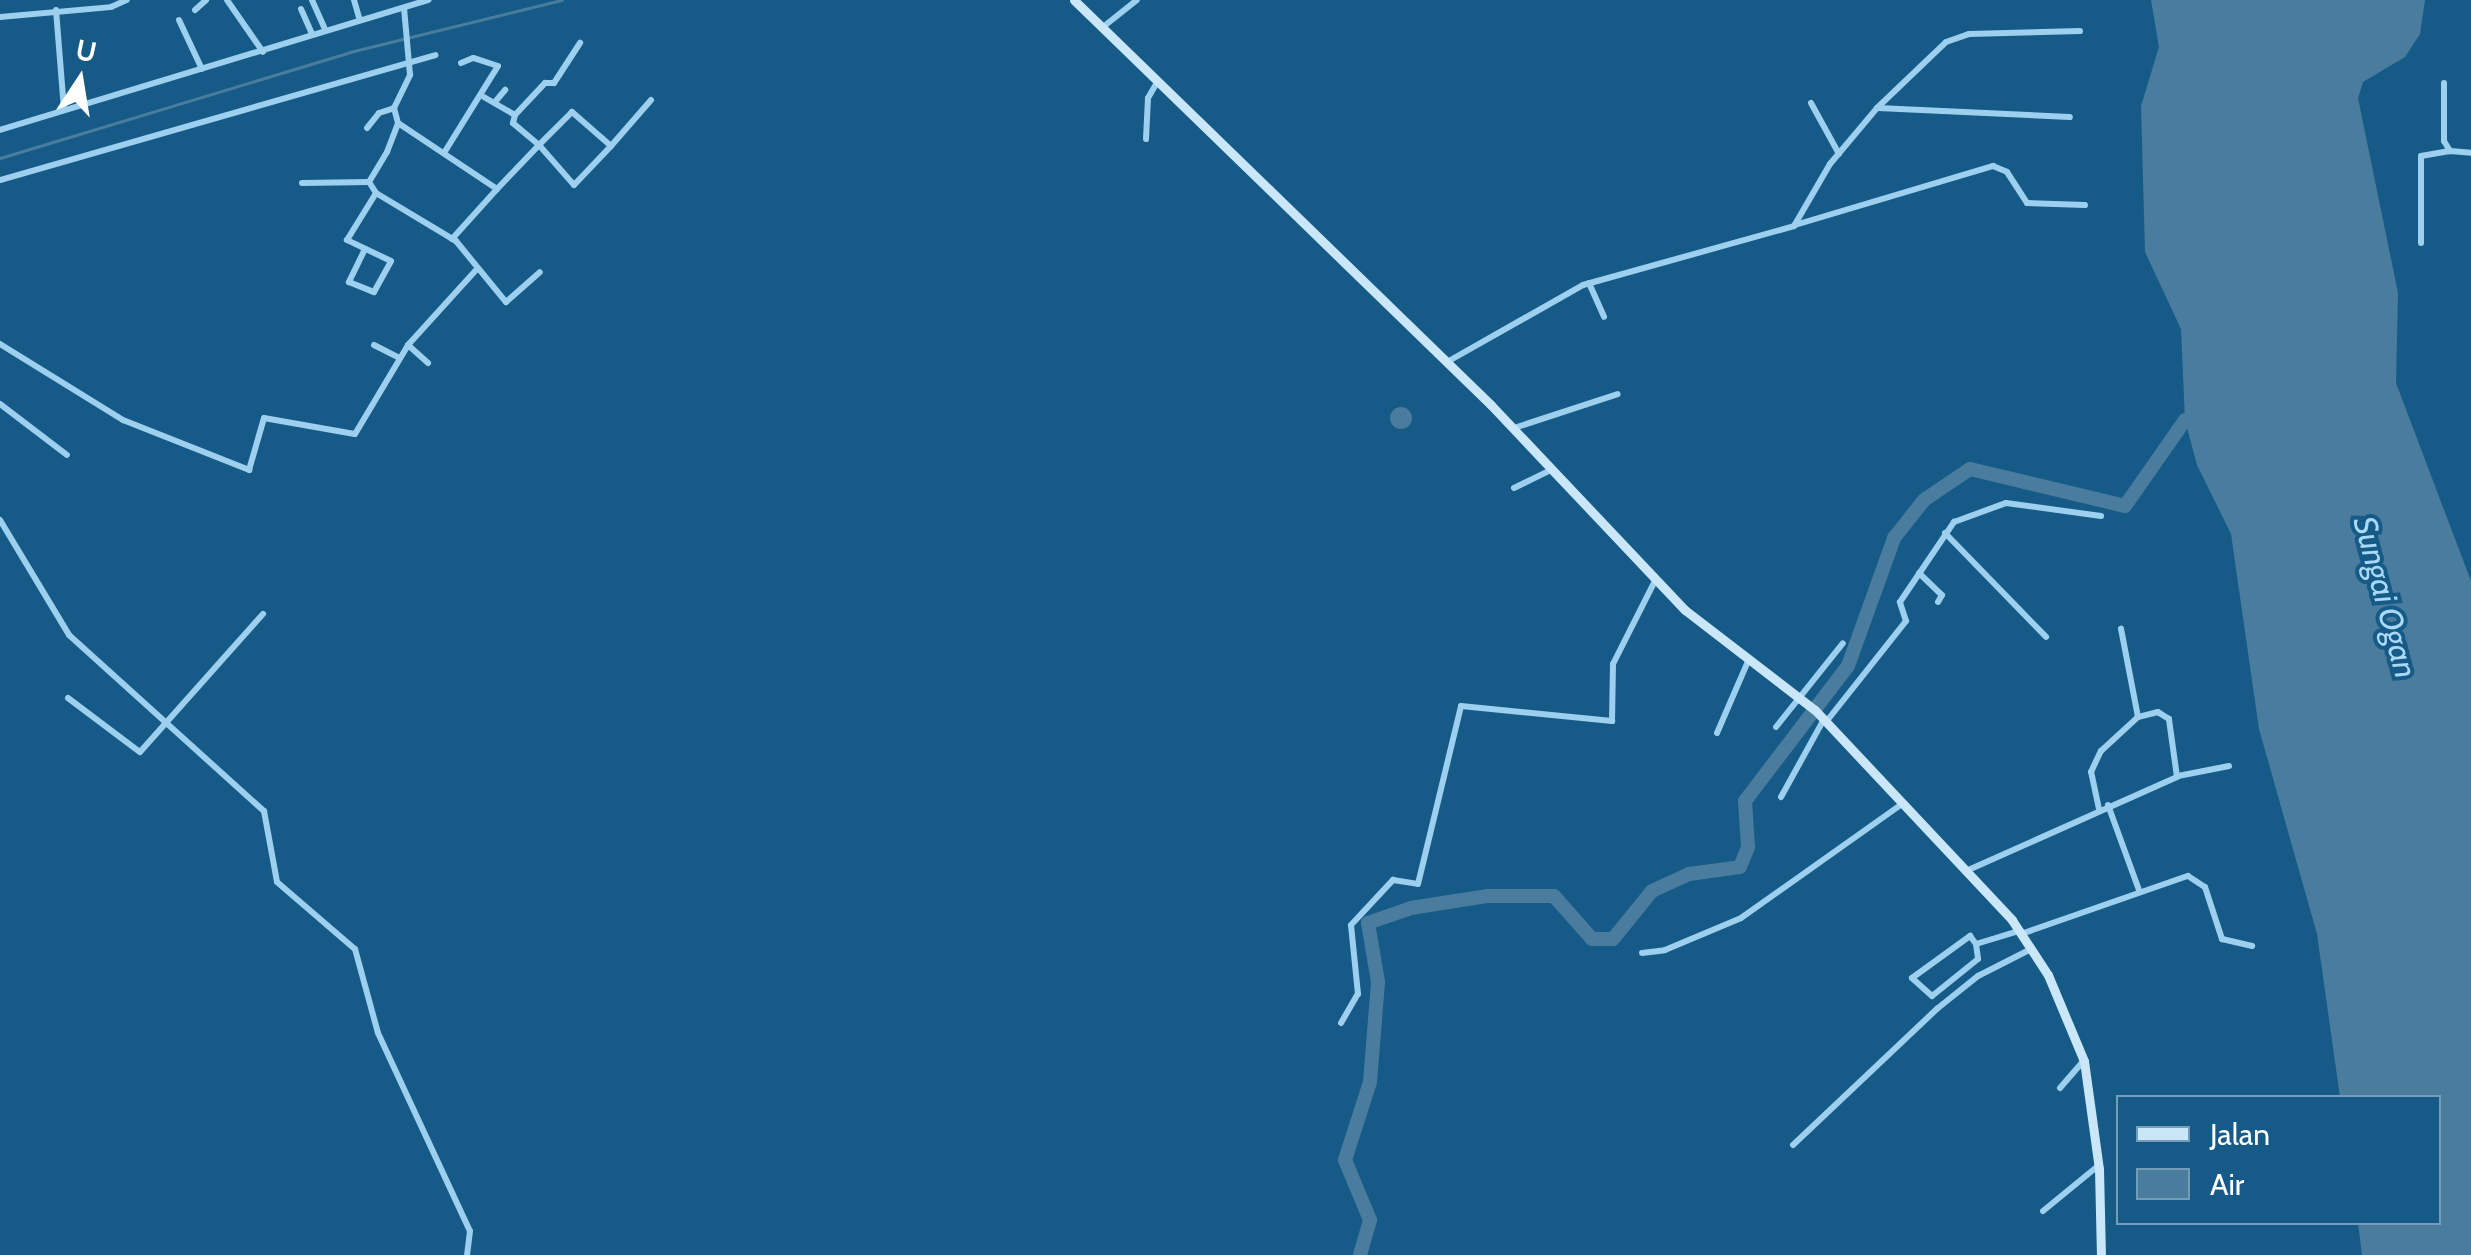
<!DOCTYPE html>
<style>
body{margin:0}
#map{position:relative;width:2471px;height:1255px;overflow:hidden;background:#165b88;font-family:Cabin,sans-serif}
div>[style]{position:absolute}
.water>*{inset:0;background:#4a7c9d}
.round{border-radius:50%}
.stream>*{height:2.5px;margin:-1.25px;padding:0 1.25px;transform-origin:1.25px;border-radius:1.25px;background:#4a7c9d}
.river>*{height:14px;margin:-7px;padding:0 7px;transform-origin:7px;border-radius:7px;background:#4a7c9d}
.street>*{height:6px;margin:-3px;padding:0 3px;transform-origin:3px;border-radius:3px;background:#9dcfee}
.secondary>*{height:9px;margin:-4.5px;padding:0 4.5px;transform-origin:4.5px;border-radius:4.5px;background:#cae7fa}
span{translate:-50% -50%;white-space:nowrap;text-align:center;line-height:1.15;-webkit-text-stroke:8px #165b88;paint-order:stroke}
.water-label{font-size:32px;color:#a9d9f6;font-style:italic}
.legend{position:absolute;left:2116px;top:1095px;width:325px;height:130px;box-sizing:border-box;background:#165b88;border:2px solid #739db8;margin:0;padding:12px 18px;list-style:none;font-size:30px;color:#fff}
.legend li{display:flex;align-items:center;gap:20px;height:50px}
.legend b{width:50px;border:2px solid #739db8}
.north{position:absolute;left:30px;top:30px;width:100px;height:100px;-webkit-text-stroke:8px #165b88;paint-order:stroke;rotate:12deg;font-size:28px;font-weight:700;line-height:40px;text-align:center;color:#fff}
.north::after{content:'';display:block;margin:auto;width:35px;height:45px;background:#fff;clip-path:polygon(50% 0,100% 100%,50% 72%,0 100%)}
</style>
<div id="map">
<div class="water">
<div style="clip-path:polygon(2151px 0,2425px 0,2420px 34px,2405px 57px,2363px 82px,2358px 98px,2398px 293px,2396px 383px,2471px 581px,2471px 1255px,2362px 1255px,2358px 1223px,2438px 1222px,2438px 1098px,2340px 1097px,2317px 934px,2259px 729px,2231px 534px,2197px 465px,2185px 420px,2181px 329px,2145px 252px,2141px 106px,2159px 47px)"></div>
<div class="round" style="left:1390px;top:407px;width:22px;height:22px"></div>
</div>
<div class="stream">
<div style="left:0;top:158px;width:366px;rotate:-16.8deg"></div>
<div style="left:350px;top:52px;width:218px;rotate:-13.8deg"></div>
</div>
<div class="river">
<div style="left:1360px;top:1255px;width:36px;rotate:-74deg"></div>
<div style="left:1370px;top:1220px;width:65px;rotate:-112.6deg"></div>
<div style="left:1345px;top:1160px;width:82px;rotate:-72.2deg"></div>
<div style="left:1370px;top:1082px;width:100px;rotate:-85.4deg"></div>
<div style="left:1378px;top:982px;width:60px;rotate:-99.6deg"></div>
<div style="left:1368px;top:923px;width:46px;rotate:-19.2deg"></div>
<div style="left:1411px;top:908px;width:78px;rotate:-8.9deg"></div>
<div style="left:1488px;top:896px;width:66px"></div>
<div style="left:1554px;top:896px;width:57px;rotate:48.5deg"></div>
<div style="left:1592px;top:939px;width:21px"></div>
<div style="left:1613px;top:939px;width:62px;rotate:-50.9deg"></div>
<div style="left:1652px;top:891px;width:41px;rotate:-24.7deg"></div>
<div style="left:1689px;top:874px;width:51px;rotate:-7.8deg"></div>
<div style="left:1740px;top:867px;width:22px;rotate:-68deg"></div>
<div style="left:1748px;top:847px;width:46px;rotate:-93.7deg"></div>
<div style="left:1745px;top:801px;width:170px;rotate:-52.7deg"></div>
<div style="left:1848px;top:666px;width:136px;rotate:-70.2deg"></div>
<div style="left:1894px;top:538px;width:48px;rotate:-51.7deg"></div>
<div style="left:1924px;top:500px;width:55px;rotate:-34deg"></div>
<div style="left:1970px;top:469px;width:159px;rotate:13.4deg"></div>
<div style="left:2125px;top:506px;width:105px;rotate:-55.1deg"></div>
</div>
<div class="street">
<div style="left:227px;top:0;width:63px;rotate:55.3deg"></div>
<div style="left:312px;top:0;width:32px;rotate:66deg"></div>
<div style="left:354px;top:0;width:18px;rotate:74deg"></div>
<div style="left:301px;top:9px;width:27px;rotate:66deg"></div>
<div style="left:56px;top:10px;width:100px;rotate:85.4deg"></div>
<div style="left:195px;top:10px;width:15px;rotate:-42deg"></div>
<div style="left:0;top:17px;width:111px;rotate:-5.1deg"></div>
<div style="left:111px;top:7px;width:17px;rotate:-24deg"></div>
<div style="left:179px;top:20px;width:54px;rotate:64.9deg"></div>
<div style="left:1103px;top:27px;width:43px;rotate:-38.5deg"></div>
<div style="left:2444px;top:83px;width:58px;rotate:90deg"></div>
<div style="left:2444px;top:141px;width:12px;rotate:59deg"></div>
<div style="left:2450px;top:151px;width:21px;rotate:5deg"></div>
<div style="left:495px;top:102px;width:16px;rotate:-50deg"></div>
<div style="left:1811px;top:103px;width:58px;rotate:61.2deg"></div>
<div style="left:1878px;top:108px;width:192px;rotate:2.7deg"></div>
<div style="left:515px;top:115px;width:44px;rotate:-46.8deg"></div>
<div style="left:545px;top:83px;width:9px"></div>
<div style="left:554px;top:83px;width:48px;rotate:-57deg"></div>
<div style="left:398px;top:123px;width:119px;rotate:33.7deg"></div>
<div style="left:497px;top:189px;width:61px;rotate:-46.3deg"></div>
<div style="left:539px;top:145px;width:53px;rotate:48.8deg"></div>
<div style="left:574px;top:185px;width:54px;rotate:-46.5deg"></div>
<div style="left:611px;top:146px;width:52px;rotate:-138.9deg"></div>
<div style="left:572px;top:112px;width:47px;rotate:135deg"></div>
<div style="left:539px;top:145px;width:34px;rotate:-140deg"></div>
<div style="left:513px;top:123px;width:8px;rotate:-76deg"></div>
<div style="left:515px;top:115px;width:36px;rotate:-150deg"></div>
<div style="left:367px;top:128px;width:19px;rotate:-51deg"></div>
<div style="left:379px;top:113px;width:16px;rotate:-18deg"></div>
<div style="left:0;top:130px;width:448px;rotate:-16.9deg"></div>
<div style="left:1146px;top:139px;width:41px;rotate:-87.2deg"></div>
<div style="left:1148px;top:98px;width:20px;rotate:-60deg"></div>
<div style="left:611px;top:146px;width:61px;rotate:-49deg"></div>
<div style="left:444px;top:153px;width:102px;rotate:-58.2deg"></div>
<div style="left:498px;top:66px;width:26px;rotate:-162deg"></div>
<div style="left:473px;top:58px;width:13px;rotate:157deg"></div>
<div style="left:0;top:180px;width:453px;rotate:-16deg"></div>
<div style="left:302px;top:183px;width:67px;rotate:-0.9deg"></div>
<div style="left:376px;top:193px;width:93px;rotate:31deg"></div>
<div style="left:456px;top:241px;width:79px;rotate:50.7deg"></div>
<div style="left:506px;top:302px;width:45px;rotate:-41.4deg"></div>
<div style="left:1795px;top:225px;width:207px;rotate:-16.6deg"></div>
<div style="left:1993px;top:166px;width:15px;rotate:23deg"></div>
<div style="left:2007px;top:172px;width:37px;rotate:57deg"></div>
<div style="left:2027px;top:203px;width:58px;rotate:2deg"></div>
<div style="left:452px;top:239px;width:67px;rotate:-48deg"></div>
<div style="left:2421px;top:243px;width:87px;rotate:-90deg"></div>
<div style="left:2421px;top:156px;width:29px;rotate:-10deg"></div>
<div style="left:365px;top:249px;width:37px;rotate:116deg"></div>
<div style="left:349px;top:282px;width:27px;rotate:22deg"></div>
<div style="left:374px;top:292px;width:35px;rotate:-61deg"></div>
<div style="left:391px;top:261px;width:49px;rotate:-154.5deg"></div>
<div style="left:347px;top:240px;width:55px;rotate:-58.3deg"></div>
<div style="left:376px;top:193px;width:13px;rotate:-122deg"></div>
<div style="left:369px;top:182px;width:35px;rotate:-59deg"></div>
<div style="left:387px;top:152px;width:31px;rotate:-69deg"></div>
<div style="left:398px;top:123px;width:16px;rotate:-105deg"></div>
<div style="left:394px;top:108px;width:37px;rotate:-64deg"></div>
<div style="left:410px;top:75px;width:67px;rotate:-95.1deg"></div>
<div style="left:1589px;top:283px;width:37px;rotate:66deg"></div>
<div style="left:0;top:344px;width:145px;rotate:31.7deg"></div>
<div style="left:123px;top:420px;width:136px;rotate:21.6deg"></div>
<div style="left:249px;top:470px;width:54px;rotate:-73.9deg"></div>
<div style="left:264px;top:418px;width:92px;rotate:10deg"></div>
<div style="left:355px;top:434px;width:104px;rotate:-59.2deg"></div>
<div style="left:408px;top:345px;width:103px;rotate:-47.8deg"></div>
<div style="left:374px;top:345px;width:29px;rotate:27deg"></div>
<div style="left:408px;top:345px;width:27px;rotate:42deg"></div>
<div style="left:1447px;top:362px;width:156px;rotate:-29.5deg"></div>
<div style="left:1583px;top:285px;width:219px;rotate:-15.6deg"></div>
<div style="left:1794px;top:226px;width:72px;rotate:-59.9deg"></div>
<div style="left:1830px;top:164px;width:73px;rotate:-50deg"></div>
<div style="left:1877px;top:108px;width:95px;rotate:-43.7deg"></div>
<div style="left:1946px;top:42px;width:24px;rotate:-19deg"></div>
<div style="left:1969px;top:34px;width:111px;rotate:-1.5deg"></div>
<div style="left:0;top:404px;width:84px;rotate:37.3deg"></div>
<div style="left:1514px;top:428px;width:109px;rotate:-18.1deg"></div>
<div style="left:1514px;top:488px;width:43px;rotate:-26deg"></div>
<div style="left:0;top:520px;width:134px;rotate:59deg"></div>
<div style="left:69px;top:635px;width:263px;rotate:42.1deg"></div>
<div style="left:264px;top:811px;width:72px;rotate:79.6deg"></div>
<div style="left:277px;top:882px;width:103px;rotate:40.7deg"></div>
<div style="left:355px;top:949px;width:87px;rotate:74.7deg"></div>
<div style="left:378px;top:1033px;width:218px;rotate:65.1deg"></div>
<div style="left:470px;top:1231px;width:24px;rotate:97deg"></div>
<div style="left:1945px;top:533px;width:145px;rotate:45.8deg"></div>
<div style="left:1919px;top:573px;width:32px;rotate:44deg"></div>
<div style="left:1942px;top:595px;width:8px;rotate:120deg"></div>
<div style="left:68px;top:698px;width:90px;rotate:36.9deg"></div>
<div style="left:140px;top:752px;width:185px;rotate:-48.3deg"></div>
<div style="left:1826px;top:722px;width:129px;rotate:-51.6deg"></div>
<div style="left:1906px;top:621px;width:20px;rotate:-108deg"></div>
<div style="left:1900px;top:602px;width:97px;rotate:-56deg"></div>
<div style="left:1954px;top:522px;width:55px;rotate:-20.1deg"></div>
<div style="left:2006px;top:503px;width:96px;rotate:7.8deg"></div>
<div style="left:1776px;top:727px;width:107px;rotate:-51.4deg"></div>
<div style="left:1717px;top:733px;width:81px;rotate:-66.6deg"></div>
<div style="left:2178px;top:776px;width:52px;rotate:-11.1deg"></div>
<div style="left:1781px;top:797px;width:87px;rotate:-61.1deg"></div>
<div style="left:2108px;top:805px;width:90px;rotate:70deg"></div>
<div style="left:2099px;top:809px;width:38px;rotate:-102deg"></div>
<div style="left:2091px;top:772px;width:23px;rotate:-65deg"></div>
<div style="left:2101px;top:751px;width:50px;rotate:-42.6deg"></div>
<div style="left:1966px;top:871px;width:231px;rotate:-24deg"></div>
<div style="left:2177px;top:777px;width:59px;rotate:-97.9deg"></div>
<div style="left:2169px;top:719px;width:13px;rotate:-148deg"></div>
<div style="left:2158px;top:712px;width:21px;rotate:166deg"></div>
<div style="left:2138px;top:717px;width:90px;rotate:-100.9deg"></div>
<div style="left:2021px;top:934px;width:177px;rotate:-19.2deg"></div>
<div style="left:2188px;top:876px;width:20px;rotate:33deg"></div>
<div style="left:2205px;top:887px;width:55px;rotate:71.9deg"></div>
<div style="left:2222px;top:939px;width:31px;rotate:13deg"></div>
<div style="left:1976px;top:944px;width:15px;rotate:82deg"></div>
<div style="left:1978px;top:959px;width:59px;rotate:141.2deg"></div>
<div style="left:1932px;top:996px;width:27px;rotate:-138deg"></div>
<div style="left:1912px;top:978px;width:72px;rotate:-35.9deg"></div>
<div style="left:1970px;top:936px;width:10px;rotate:53deg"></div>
<div style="left:1976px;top:944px;width:45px;rotate:-16.8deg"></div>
<div style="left:1642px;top:953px;width:23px;rotate:-7deg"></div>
<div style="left:1665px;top:950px;width:82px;rotate:-22.8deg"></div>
<div style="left:1741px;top:918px;width:197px;rotate:-35.3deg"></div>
<div style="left:1341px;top:1023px;width:34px;rotate:-60deg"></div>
<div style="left:1358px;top:994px;width:69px;rotate:-95.8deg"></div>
<div style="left:1351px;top:925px;width:62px;rotate:-47deg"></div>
<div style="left:1393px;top:880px;width:25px;rotate:9deg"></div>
<div style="left:1418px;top:884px;width:183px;rotate:-76.4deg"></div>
<div style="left:1461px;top:706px;width:152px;rotate:5.7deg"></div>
<div style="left:1612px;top:721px;width:57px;rotate:-89deg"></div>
<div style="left:1613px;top:664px;width:95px;rotate:-63.2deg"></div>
<div style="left:2060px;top:1088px;width:35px;rotate:-49deg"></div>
<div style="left:1793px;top:1145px;width:199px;rotate:-43.4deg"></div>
<div style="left:1938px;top:1008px;width:51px;rotate:-38.7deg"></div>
<div style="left:1978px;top:976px;width:59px;rotate:-27deg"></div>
<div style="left:2043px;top:1211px;width:71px;rotate:-39.3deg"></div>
</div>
<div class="secondary">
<div style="left:1074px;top:0;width:581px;rotate:44.16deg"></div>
<div style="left:1491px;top:405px;width:282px;rotate:46.6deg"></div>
<div style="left:1685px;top:610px;width:164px;rotate:37.6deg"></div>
<div style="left:1815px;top:710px;width:288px;rotate:46.8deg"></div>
<div style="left:2012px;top:920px;width:66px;rotate:56.8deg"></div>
<div style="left:2048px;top:975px;width:93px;rotate:67.3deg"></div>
<div style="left:2084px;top:1061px;width:109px;rotate:82.1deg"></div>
<div style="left:2099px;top:1169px;width:86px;rotate:88.7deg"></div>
</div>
<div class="water-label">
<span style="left:2385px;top:597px;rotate:75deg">Sungai Ogan</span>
</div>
<ul class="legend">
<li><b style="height:12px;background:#cae7fa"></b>Jalan</li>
<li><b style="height:28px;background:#4a7c9d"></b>Air</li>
</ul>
<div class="north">U</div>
</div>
